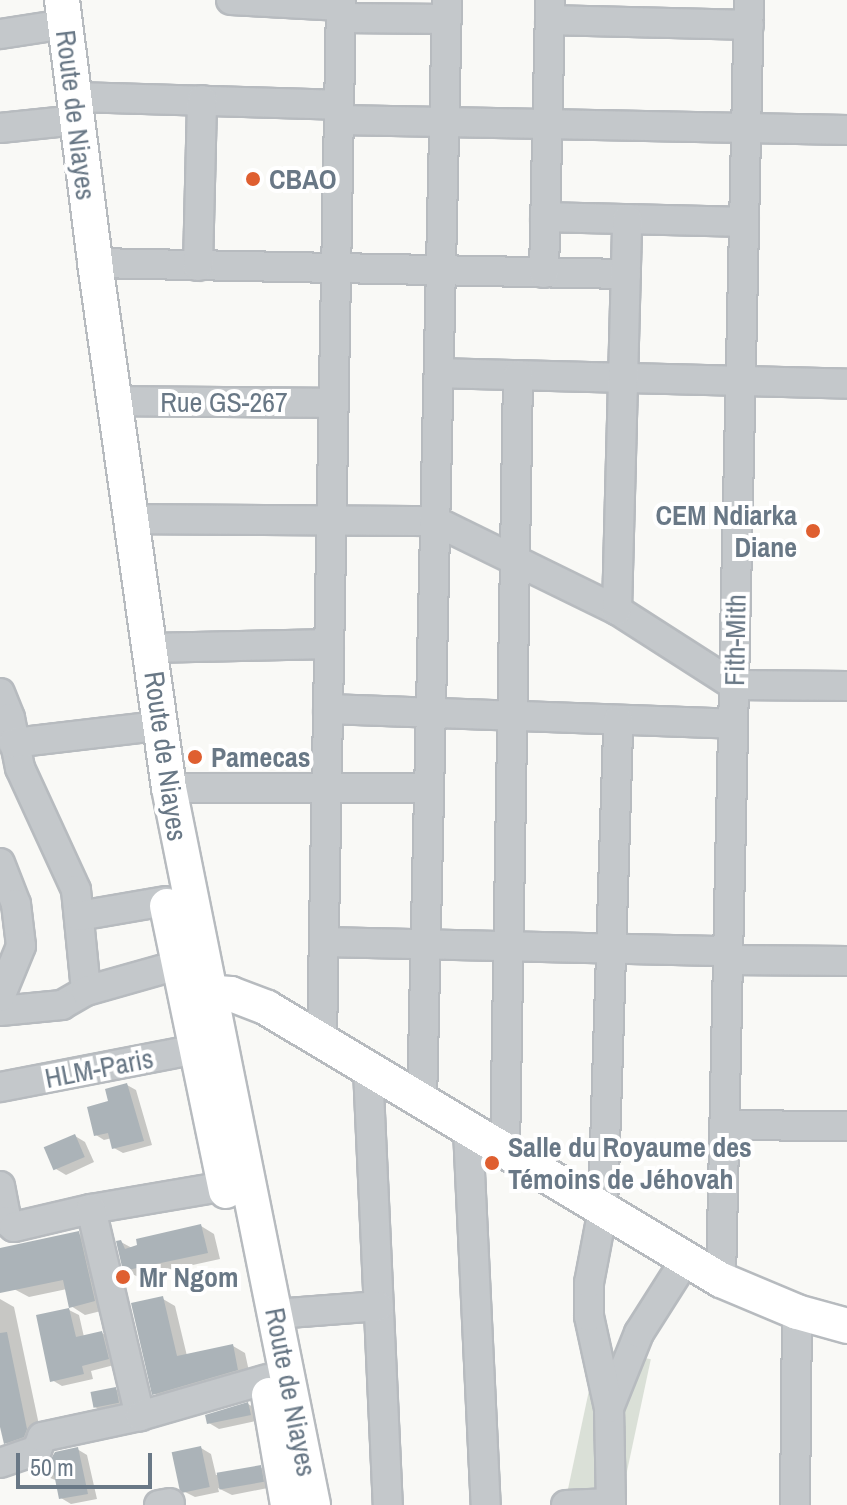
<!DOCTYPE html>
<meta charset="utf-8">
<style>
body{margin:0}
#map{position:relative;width:847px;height:1505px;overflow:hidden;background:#f9f9f6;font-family:"Archivo Narrow",sans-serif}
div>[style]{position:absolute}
.green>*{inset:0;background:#dae0d7;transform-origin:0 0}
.shadow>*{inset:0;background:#0003}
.building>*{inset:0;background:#abb3b8;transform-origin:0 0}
.roads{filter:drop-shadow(2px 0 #b7bbbf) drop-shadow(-2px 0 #b7bbbf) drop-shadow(0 2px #b7bbbf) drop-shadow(0 -2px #b7bbbf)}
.minor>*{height:28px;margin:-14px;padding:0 14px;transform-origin:14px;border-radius:14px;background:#c4c8cb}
.major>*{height:34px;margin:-17px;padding:0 17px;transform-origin:17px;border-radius:17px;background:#fff}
.dots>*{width:22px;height:22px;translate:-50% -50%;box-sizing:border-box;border:4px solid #fff;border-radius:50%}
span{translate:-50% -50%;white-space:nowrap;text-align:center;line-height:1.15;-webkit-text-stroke:8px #fff;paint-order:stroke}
.street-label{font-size:28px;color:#697886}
.poi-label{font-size:28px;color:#697886;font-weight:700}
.left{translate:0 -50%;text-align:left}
.right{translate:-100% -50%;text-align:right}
.scale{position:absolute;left:16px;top:1453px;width:136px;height:36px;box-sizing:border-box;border:4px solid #697886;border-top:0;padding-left:10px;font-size:24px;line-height:28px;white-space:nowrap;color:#697886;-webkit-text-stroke:6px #fff;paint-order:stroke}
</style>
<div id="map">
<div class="green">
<div style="left:598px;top:1348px;width:54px;height:157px;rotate:12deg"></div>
</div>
<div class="shadow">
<div style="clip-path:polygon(127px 1085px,136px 1090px,152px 1145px,123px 1153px,114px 1148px,112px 1138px,104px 1140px,96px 1135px,111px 1103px)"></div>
<div style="clip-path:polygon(75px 1136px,85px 1142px,94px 1162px,66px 1175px,56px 1169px)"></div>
<div style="clip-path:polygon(201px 1226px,214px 1234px,220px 1259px,138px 1277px,125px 1270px,121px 1242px,132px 1248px)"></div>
<div style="clip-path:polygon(78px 1234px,93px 1242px,109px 1309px,85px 1315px,71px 1306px,67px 1289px,29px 1297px,14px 1289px)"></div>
<div style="clip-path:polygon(0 1299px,14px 1307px,42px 1439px,21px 1451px,5px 1442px,0 1417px)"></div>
<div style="clip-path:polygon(163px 1299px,175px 1306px,187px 1356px,233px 1346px,245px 1353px,250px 1376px,166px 1400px,154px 1393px)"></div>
<div style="clip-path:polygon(69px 1310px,79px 1315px,84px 1337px,102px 1333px,112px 1339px,118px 1364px,91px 1371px,93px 1379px,62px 1386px,52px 1380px)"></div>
<div style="clip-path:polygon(115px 1389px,125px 1394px,128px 1408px,105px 1413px,95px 1407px)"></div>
<div style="clip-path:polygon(248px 1404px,258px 1410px,260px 1420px,219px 1429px,209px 1423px)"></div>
<div style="clip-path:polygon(201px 1448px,211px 1454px,216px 1475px,260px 1467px,270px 1473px,273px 1487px,232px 1495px,218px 1488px,219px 1492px,195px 1497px,185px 1492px)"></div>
<div style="clip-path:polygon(77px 1449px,87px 1455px,97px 1499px,71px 1504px,61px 1498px,58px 1481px,45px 1476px)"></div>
</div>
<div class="building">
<div style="clip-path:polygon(127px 1083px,144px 1141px,112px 1149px,108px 1133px,94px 1136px,87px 1107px,108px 1101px,105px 1089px)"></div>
<div style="left:75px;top:1134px;width:25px;height:34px;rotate:67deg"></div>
<div style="clip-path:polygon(201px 1224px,208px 1253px,123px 1271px,116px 1241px,121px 1240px,125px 1249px,137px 1245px,136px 1239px)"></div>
<div style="clip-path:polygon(79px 1231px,95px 1301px,69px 1308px,63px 1280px,0 1293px,0 1248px)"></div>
<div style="clip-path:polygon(163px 1296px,177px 1356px,233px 1344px,238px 1370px,152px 1395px,131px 1303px)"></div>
<div style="clip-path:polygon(69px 1308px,76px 1337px,102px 1331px,109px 1359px,82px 1366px,84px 1374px,50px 1382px,36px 1315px)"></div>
<div style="clip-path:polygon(7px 1332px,27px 1429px,24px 1437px,4px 1444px,0 1427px,0 1333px)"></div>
<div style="left:116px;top:1387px;width:16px;height:26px;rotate:79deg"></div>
<div style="clip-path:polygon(248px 1402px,251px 1415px,207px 1424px,205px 1415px)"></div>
<div style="left:201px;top:1446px;width:42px;height:30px;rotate:78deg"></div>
<div style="clip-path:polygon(78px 1447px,88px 1494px,59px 1499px,54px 1474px,43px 1477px,41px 1467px,49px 1462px,55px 1452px)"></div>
<div style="left:261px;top:1465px;width:17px;height:45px;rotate:80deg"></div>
</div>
<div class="roads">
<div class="minor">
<div style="left:231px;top:0;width:110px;rotate:3.1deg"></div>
<div style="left:341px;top:18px;width:106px;rotate:0.5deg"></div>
<div style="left:550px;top:20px;width:199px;rotate:1.4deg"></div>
<div style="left:0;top:34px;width:46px;rotate:-8.8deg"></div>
<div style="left:73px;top:97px;width:266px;rotate:1.7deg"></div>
<div style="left:339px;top:120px;width:508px;rotate:1.13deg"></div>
<div style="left:0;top:128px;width:58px;rotate:-5.9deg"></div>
<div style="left:545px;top:217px;width:199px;rotate:1.4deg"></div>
<div style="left:95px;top:263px;width:531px;rotate:1.19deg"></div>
<div style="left:198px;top:266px;width:166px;rotate:-88.6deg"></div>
<div style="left:544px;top:273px;width:273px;rotate:-88.7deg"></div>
<div style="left:439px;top:373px;width:408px;rotate:1.5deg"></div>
<div style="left:114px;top:401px;width:220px;rotate:0.5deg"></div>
<div style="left:130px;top:519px;width:305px;rotate:0.4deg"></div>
<div style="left:435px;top:521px;width:203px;rotate:26.1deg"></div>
<div style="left:617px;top:610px;width:139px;rotate:32.7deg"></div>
<div style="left:734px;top:685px;width:113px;rotate:0.5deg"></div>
<div style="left:617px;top:610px;width:391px;rotate:-88.5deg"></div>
<div style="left:151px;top:648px;width:178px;rotate:-1.3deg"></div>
<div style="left:0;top:693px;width:27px;rotate:68deg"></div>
<div style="left:10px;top:718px;width:51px;rotate:78.7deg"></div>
<div style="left:20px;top:768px;width:134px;rotate:65.3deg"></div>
<div style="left:76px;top:890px;width:101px;rotate:84.3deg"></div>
<div style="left:86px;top:991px;width:28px;rotate:150deg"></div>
<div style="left:62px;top:1005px;width:62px;rotate:174.5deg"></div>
<div style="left:328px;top:709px;width:405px;rotate:2.1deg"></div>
<div style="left:13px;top:743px;width:128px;rotate:-6.7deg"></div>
<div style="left:169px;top:788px;width:260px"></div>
<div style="left:0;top:863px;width:44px;rotate:68.7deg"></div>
<div style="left:16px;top:904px;width:42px;rotate:83.2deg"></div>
<div style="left:21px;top:946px;width:55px;rotate:112.4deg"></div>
<div style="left:79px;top:916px;width:88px;rotate:-9.8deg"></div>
<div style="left:324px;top:942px;width:404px;rotate:1.3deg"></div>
<div style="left:728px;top:960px;width:119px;rotate:0.5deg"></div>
<div style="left:86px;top:991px;width:96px;rotate:-15.8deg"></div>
<div style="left:322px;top:1039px;width:1039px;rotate:-88.95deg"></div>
<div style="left:368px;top:1069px;width:436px;rotate:87.4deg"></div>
<div style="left:0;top:1087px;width:201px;rotate:-10.9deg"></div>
<div style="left:422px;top:1103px;width:1103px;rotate:-88.7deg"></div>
<div style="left:724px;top:1125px;width:123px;rotate:0.5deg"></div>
<div style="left:468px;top:1130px;width:375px;rotate:87.3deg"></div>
<div style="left:505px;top:1152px;width:777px;rotate:-89.04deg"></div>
<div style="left:0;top:1186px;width:36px;rotate:79deg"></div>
<div style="left:7px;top:1221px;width:9px;rotate:41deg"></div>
<div style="left:14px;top:1227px;width:79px;rotate:-13.2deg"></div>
<div style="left:91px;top:1209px;width:136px;rotate:-9.7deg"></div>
<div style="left:91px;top:1209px;width:213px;rotate:76.7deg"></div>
<div style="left:721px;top:1280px;width:1280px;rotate:-88.75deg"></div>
<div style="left:276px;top:1314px;width:103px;rotate:-4.4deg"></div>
<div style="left:609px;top:1408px;width:81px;rotate:-68.2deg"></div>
<div style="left:639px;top:1333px;width:88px;rotate:-57.6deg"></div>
<div style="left:0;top:1463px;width:39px;rotate:-19deg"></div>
<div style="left:37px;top:1450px;width:14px;rotate:-69deg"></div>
<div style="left:42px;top:1437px;width:100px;rotate:-12.1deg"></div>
<div style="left:140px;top:1416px;width:132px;rotate:-16.2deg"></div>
<div style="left:159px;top:1505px;width:11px;rotate:-10deg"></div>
<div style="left:566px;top:1505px;width:45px;rotate:-2.5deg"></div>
<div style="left:611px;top:1505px;width:97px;rotate:-91.2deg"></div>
<div style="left:609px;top:1408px;width:94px;rotate:-102.3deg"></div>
<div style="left:589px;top:1316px;width:33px;rotate:-90deg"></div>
<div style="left:589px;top:1283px;width:75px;rotate:-79.3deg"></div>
<div style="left:603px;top:1209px;width:489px;rotate:-88.2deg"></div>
<div style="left:795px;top:1505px;width:193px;rotate:-89.4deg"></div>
</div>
<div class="major">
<div style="left:62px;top:0;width:265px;rotate:82.8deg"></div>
<div style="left:95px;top:263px;width:530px;rotate:81.98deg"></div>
<div style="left:169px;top:788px;width:731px;rotate:78.64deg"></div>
<div style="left:167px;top:906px;width:291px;rotate:78.3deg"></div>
<div style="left:189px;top:991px;width:42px;rotate:4.1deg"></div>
<div style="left:231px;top:994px;width:39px;rotate:21deg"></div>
<div style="left:267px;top:1008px;width:529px;rotate:30.93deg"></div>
<div style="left:721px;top:1280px;width:82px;rotate:22.8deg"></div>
<div style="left:797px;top:1312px;width:52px;rotate:15.6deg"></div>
<div style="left:269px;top:1395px;width:112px;rotate:80.2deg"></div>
</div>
</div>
<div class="dots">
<div style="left:253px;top:179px;background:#df5f30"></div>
<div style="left:813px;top:531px;background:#df5f30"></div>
<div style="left:195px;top:757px;background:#df5f30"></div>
<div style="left:492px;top:1163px;background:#df5f30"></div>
<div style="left:123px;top:1277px;background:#df5f30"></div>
</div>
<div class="street-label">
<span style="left:76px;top:115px;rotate:83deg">Route de Niayes</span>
<span style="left:224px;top:402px">Rue GS-267</span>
<span style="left:735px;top:640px;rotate:-89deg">Fith-Mith</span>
<span style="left:166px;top:756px;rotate:82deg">Route de Niayes</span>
<span style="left:99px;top:1068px;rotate:-11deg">HLM-Paris</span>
<span style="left:291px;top:1392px;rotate:79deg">Route de Niayes</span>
</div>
<div class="poi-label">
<span class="left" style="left:269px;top:179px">CBAO</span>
<span class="right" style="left:797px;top:531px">CEM Ndiarka<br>Diane</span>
<span class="left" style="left:211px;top:757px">Pamecas</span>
<span class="left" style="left:508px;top:1163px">Salle du Royaume des<br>Témoins de Jéhovah</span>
<span class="left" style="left:139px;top:1277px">Mr Ngom</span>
</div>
<div class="scale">50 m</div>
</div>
